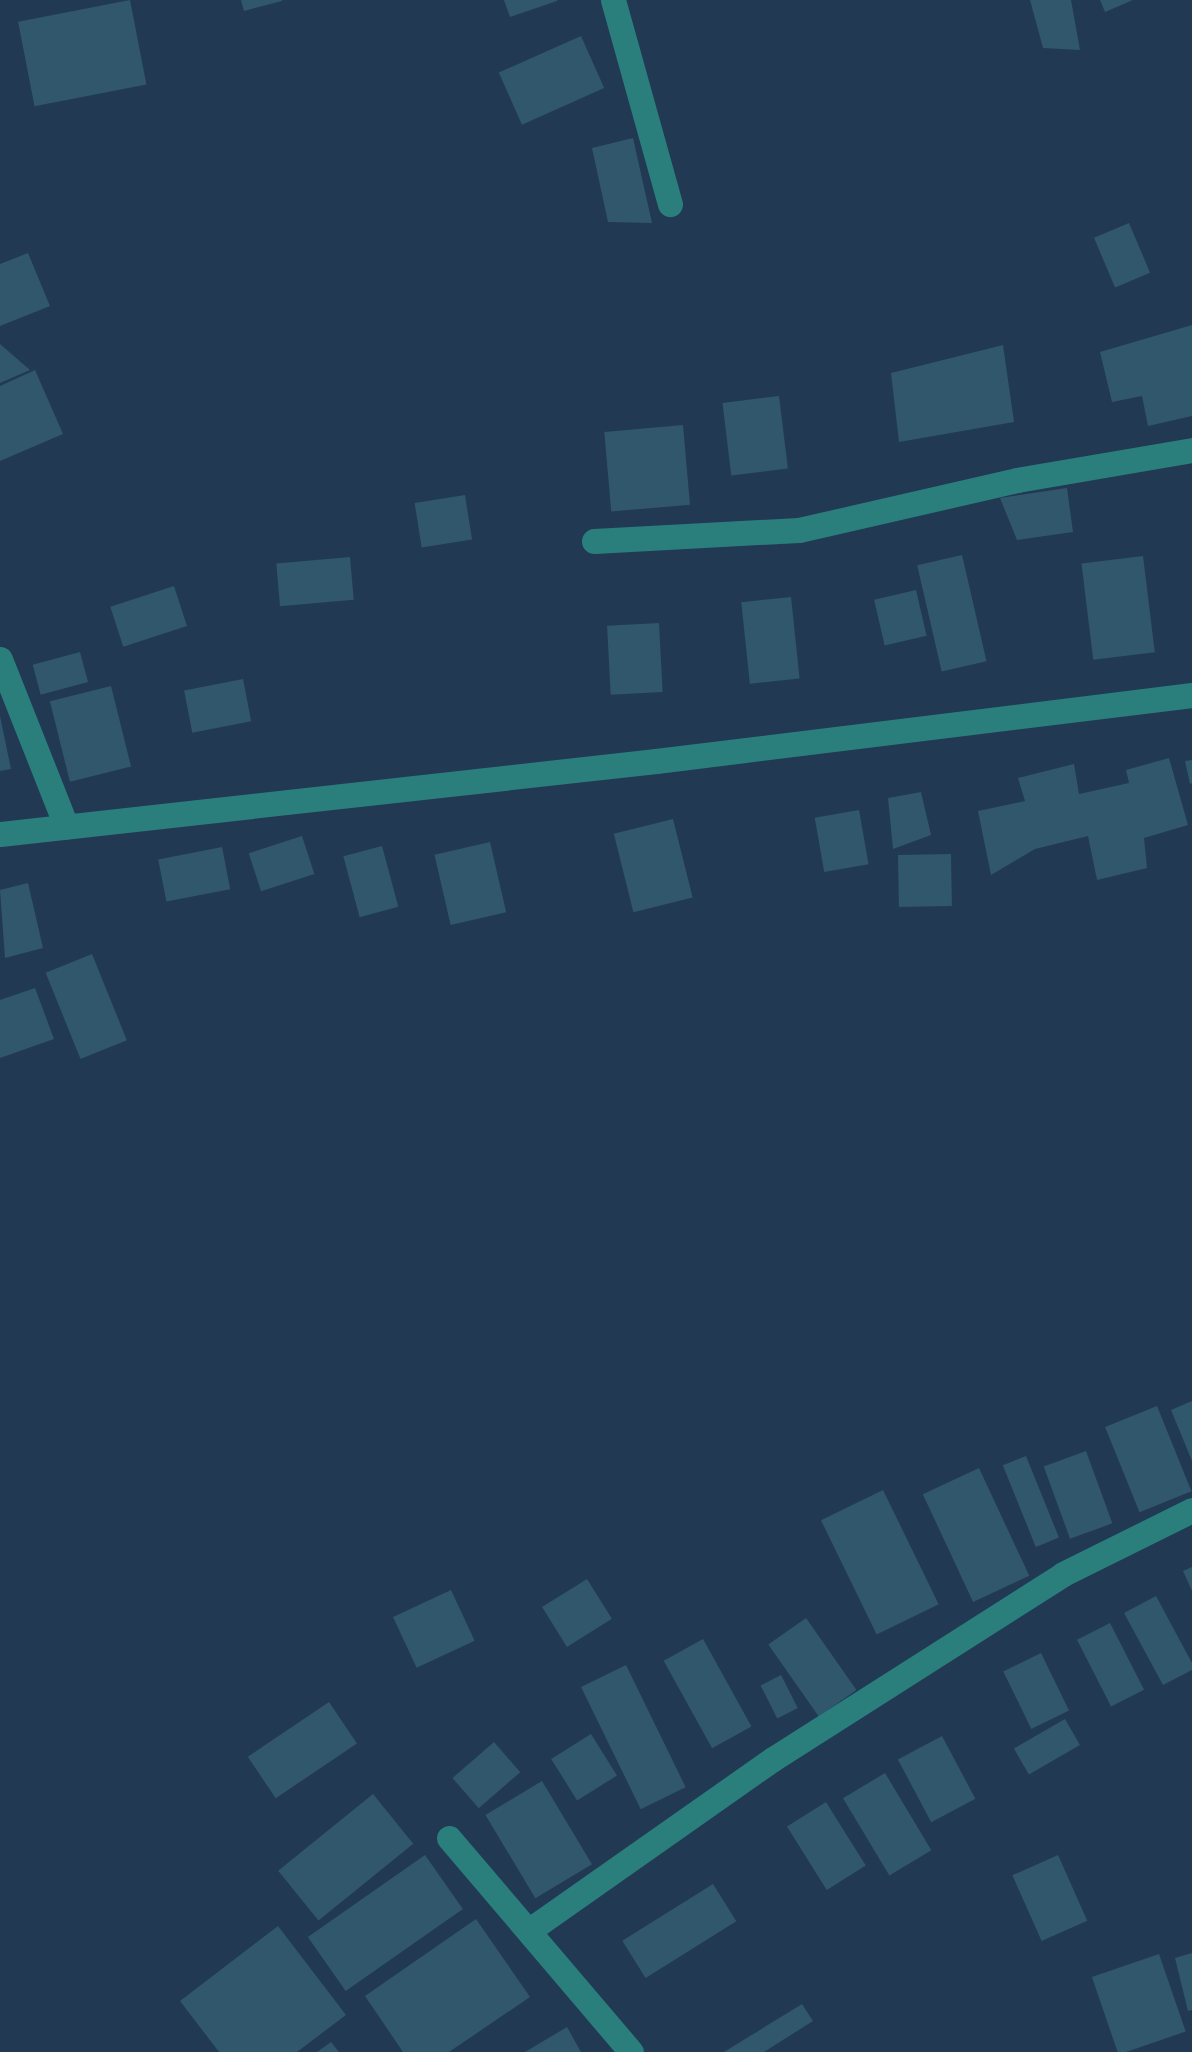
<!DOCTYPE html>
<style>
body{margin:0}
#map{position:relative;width:1192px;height:2052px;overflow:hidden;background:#223954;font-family:Spectral,serif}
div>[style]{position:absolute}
.building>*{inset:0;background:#30576b;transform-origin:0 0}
.minor>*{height:25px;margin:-12.5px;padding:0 12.5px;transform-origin:12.5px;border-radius:12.5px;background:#2a7f7d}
span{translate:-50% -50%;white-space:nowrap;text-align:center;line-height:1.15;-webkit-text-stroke:9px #182f49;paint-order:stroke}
</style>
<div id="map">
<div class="building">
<div style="left:130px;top:0;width:86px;height:114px;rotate:79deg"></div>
<div style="clip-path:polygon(241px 0,282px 0,282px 1px,244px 11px)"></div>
<div style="clip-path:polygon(504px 0,557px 0,557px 1px,510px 17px)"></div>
<div style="clip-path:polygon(1030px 0,1071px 0,1080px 50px,1043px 48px)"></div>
<div style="clip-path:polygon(1100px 0,1133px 0,1105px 12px)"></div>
<div style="left:581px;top:36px;width:57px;height:90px;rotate:66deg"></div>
<div style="clip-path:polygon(633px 138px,652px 223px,608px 222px,592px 148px)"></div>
<div style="left:1129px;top:223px;width:54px;height:38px;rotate:67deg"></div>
<div style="clip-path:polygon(28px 253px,50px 306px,0 326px,0 264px)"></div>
<div style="clip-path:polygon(1192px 325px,1192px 416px,1148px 426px,1142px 396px,1112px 402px,1100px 352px)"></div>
<div style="clip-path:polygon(0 344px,30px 370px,0 383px)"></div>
<div style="clip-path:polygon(1003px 345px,1014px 422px,899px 442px,891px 373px)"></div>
<div style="clip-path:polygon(35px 370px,63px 434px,0 461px,0 386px)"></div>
<div style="left:779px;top:396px;width:73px;height:57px;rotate:83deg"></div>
<div style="left:683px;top:425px;width:80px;height:79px;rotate:85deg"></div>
<div style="clip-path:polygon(1067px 488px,1073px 532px,1017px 540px,1000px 498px)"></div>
<div style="left:465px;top:495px;width:45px;height:51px;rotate:81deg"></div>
<div style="left:962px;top:555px;width:109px;height:46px;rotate:77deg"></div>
<div style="left:1143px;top:556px;width:97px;height:62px;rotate:83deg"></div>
<div style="left:350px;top:557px;width:43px;height:74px;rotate:85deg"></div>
<div style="left:174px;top:586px;width:42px;height:67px;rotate:72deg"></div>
<div style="left:916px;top:590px;width:47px;height:43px;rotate:77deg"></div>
<div style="left:791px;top:597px;width:82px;height:50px;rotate:84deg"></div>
<div style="left:659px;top:623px;width:69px;height:52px;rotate:87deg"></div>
<div style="left:80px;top:652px;width:31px;height:49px;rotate:75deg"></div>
<div style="left:243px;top:679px;width:43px;height:60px;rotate:79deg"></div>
<div style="left:111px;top:686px;width:83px;height:63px;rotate:76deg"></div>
<div style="clip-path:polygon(0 716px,11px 769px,0 771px)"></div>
<div style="clip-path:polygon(1169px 758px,1188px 825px,1144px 838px,1147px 868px,1097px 880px,1088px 836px,1035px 849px,991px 875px,978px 811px,1025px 801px,1018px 778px,1074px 764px,1079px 794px,1129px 783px,1126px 770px)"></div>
<div style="clip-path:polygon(1192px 760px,1192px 783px,1190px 784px,1185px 761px)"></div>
<div style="clip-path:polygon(921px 792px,931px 835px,893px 849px,888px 798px)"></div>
<div style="left:859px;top:810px;width:55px;height:45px;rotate:80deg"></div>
<div style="left:673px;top:819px;width:81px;height:61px;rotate:76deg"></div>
<div style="left:302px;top:836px;width:40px;height:56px;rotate:72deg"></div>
<div style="left:490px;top:842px;width:72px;height:57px;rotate:77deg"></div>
<div style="left:382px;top:846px;width:63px;height:40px;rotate:75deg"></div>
<div style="left:222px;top:847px;width:43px;height:65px;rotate:79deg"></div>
<div style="left:951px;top:854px;width:52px;height:53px;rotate:89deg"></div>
<div style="clip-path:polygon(28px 883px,43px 948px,5px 958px,0 890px)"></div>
<div style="left:92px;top:954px;width:93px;height:50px;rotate:68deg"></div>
<div style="clip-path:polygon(35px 988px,54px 1039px,0 1058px,0 1000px)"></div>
<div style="clip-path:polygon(1192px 1401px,1192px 1461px,1171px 1410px)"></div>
<div style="left:1157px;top:1406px;width:92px;height:56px;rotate:68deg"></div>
<div style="left:1086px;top:1451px;width:77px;height:45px;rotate:70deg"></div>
<div style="left:1026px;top:1456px;width:88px;height:25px;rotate:68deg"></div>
<div style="left:979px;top:1468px;width:119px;height:62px;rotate:65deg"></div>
<div style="left:883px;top:1490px;width:127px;height:69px;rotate:64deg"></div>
<div style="clip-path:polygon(1192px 1567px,1192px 1591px,1183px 1571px)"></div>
<div style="left:587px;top:1579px;width:47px;height:53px;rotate:58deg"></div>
<div style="left:451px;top:1590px;width:56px;height:64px;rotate:65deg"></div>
<div style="clip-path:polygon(1156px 1596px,1192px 1663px,1192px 1670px,1163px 1685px,1124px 1613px)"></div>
<div style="left:806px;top:1618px;width:88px;height:46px;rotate:55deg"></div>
<div style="left:1110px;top:1623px;width:75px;height:37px;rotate:63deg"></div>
<div style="left:703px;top:1639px;width:100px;height:45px;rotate:61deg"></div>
<div style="left:1041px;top:1653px;width:64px;height:42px;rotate:64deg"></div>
<div style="left:626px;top:1665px;width:136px;height:50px;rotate:64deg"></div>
<div style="left:781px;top:1675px;width:37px;height:23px;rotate:63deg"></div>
<div style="left:329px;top:1702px;width:50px;height:98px;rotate:56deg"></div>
<div style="left:1065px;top:1719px;width:30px;height:59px;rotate:60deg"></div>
<div style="left:591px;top:1734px;width:49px;height:47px;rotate:58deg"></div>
<div style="left:942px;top:1736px;width:71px;height:50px;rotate:62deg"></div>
<div style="left:494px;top:1742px;width:40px;height:55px;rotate:49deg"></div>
<div style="left:885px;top:1773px;width:90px;height:49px;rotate:59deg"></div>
<div style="left:542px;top:1781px;width:97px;height:66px;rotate:59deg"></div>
<div style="left:373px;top:1794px;width:64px;height:122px;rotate:51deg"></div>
<div style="left:826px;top:1802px;width:75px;height:46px;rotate:58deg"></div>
<div style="left:425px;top:1855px;width:66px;height:143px;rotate:55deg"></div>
<div style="left:1058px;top:1855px;width:72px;height:50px;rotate:66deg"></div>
<div style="left:713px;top:1884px;width:44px;height:107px;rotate:58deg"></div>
<div style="clip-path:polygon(476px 1919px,530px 1997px,449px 2052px,403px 2052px,365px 1996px)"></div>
<div style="clip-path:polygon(278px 1926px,346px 2015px,297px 2052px,219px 2052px,180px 2001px)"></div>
<div style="clip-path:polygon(1192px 1953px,1192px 2010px,1188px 2011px,1175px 1958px)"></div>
<div style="left:1159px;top:1954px;width:82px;height:71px;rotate:71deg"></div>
<div style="clip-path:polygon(802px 2004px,813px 2021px,764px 2052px,724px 2052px)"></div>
<div style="clip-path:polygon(567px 2027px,581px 2052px,525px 2052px)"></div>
<div style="clip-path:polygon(331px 2042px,339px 2052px,317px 2052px)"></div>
</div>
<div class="minor">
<div style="left:613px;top:0;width:212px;rotate:74.4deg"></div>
<div style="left:594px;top:541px;width:205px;rotate:-3.1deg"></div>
<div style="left:799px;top:530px;width:224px;rotate:-12.9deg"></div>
<div style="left:1017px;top:480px;width:178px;rotate:-9.7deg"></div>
<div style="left:0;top:659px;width:180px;rotate:68.4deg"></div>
<div style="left:0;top:834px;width:660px;rotate:-6.35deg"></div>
<div style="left:656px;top:761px;width:540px;rotate:-7.02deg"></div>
<div style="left:449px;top:1838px;width:281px;rotate:49.6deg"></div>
<div style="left:531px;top:1929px;width:296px;rotate:-35.1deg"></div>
<div style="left:773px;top:1759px;width:344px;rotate:-32.5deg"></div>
<div style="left:1063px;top:1574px;width:144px;rotate:-26.4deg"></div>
</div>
</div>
